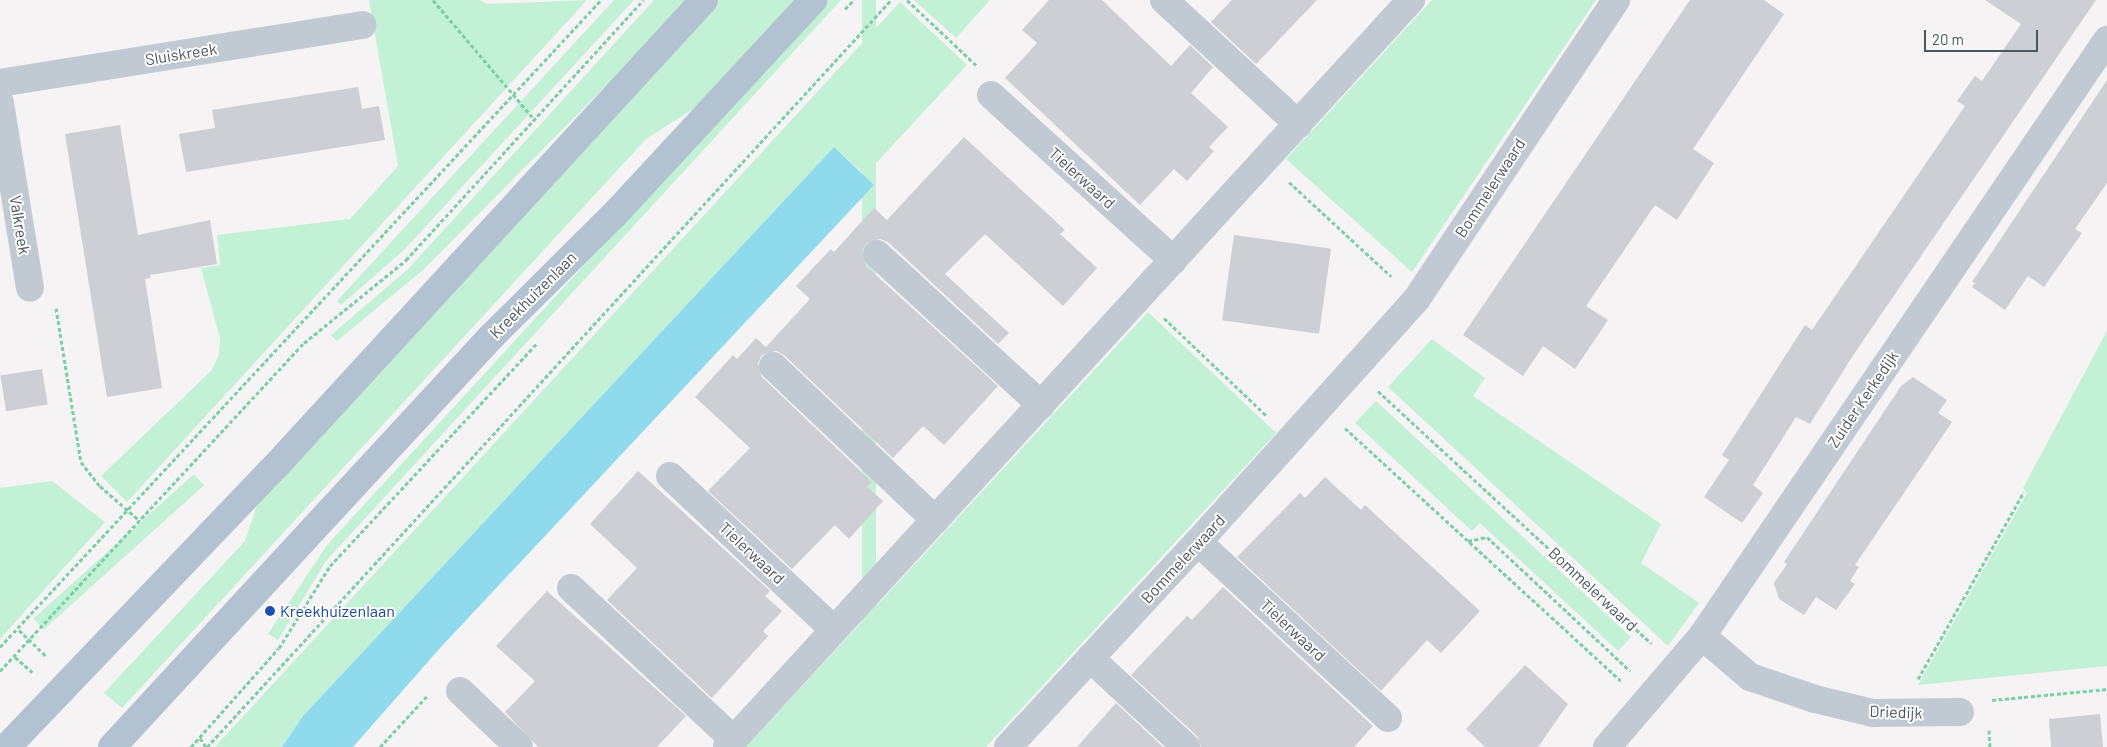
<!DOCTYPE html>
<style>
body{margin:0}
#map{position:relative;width:2107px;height:747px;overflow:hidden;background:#f5f3f3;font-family:Barlow,sans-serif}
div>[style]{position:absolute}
.green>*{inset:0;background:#c3f1d5;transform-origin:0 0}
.water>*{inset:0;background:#90daee}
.building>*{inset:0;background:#cdcfd5;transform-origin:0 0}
.path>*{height:3px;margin-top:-1.5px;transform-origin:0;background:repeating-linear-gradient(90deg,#7ad0a6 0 4px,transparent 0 6.5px)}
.minor>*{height:28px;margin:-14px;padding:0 14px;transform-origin:14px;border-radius:14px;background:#c1cad2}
.major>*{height:28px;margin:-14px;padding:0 14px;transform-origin:14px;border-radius:14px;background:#b3c2d1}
.dots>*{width:14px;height:14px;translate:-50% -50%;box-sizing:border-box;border:2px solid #fff;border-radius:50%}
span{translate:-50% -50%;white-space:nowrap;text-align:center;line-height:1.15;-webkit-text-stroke:4px #fff;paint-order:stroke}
.street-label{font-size:16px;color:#4a5661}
.transit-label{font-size:16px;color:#164399}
.left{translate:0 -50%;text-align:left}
.scale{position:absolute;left:1924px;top:30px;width:114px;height:22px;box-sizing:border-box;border:2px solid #4a5661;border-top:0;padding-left:6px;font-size:15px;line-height:18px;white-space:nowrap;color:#4a5661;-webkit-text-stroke:4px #fff;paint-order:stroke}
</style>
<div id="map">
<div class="green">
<div style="clip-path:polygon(369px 0,479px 0,487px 4px,587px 0,127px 502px,101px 476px,211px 371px,219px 355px,220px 338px,201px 268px,220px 265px,217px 235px,350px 219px,398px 166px)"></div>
<div style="clip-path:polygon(614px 0,634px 0,404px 250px,341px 305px,337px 301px)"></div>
<div style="clip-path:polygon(654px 0,691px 0,423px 270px,337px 341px,331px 335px,408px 269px)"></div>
<div style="clip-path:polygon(719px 0,800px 0,701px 104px,646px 139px,122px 708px,104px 693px,245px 541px,258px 502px)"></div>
<div style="clip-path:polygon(828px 0,841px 0,326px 561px,278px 640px,268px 634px,327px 545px)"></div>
<div style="left:862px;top:0;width:14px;height:728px"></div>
<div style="clip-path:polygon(914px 0,990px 0,956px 38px)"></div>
<div style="clip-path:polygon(1432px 0,1596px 0,1412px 272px,1286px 159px)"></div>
<div style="clip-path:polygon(900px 2px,967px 65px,865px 175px,834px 147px,303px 716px,282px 747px,215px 747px)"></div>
<div style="clip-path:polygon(1148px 312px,1276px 433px,986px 747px,746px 747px)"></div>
<div style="clip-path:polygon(2107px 331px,2107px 666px,1918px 685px,2027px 493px,2023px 488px)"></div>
<div style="clip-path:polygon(1432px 339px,1485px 378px,1473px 396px,1661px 524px,1641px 563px,1699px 603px,1668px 646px,1388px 387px)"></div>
<div style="clip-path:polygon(1376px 401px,1631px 637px,1618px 651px,1480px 523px,1472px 531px,1355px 423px)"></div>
<div style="left:194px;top:474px;width:15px;height:216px;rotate:48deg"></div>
<div style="clip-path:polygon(52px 481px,105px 522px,0 639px,0 488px)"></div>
</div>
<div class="water">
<div style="clip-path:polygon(834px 147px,874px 185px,440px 648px,353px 747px,282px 747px,303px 716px)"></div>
</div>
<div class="building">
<div style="clip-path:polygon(1049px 0,1102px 0,1171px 66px,1190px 45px,1213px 67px,1191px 93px,1228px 127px,1209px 147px,1214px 151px,1187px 181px,1174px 169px,1140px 205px,1005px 78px,1037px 43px,1022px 30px)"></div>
<div style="clip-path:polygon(1232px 0,1317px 0,1256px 64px,1211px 22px)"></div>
<div style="clip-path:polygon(1690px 0,1764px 0,1784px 14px,1693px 149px,1714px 163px,1677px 220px,1655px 205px,1586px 306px,1608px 320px,1575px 369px,1543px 346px,1523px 376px,1463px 335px)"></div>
<div style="clip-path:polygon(1985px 0,2096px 0,1852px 357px,1810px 424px,1796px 417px,1753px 485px,1763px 493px,1742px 523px,1704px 497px,1729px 460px,1722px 455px,1805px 325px,1812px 330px,1965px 106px,1957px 101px,1975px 76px,1982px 81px,2021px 24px)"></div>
<div style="clip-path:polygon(2107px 80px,2107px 183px,2075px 229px,2082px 233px,2044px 287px,2028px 276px,2005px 310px,1972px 287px,1975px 283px,1972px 282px)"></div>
<div style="clip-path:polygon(358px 87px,362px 109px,379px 106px,385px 140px,186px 172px,179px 134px,215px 128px,212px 110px)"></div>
<div style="clip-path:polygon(120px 125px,138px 235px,210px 220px,217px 264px,150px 275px,151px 278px,145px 279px,162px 388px,107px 397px,65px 134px)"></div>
<div style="clip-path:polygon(964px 137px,1065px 230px,1060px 234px,1097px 268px,1063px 306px,985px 234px,945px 274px,1009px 333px,998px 344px,888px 242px,880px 239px,866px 243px,862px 251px,866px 266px,998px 386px,944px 445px,923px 426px,893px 458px,784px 355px,776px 351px,762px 355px,758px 363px,762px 377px,872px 482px,867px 487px,883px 501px,849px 539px,835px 525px,792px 569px,708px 491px,750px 448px,695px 397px,733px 355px,737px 359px,756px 338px,766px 347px,810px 299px,796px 286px,831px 249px,834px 252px,874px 208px,887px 220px)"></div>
<div style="left:1234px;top:235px;width:98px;height:86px;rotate:8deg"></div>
<div style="left:42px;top:369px;width:36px;height:42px;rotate:81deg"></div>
<div style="clip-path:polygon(1913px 377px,1947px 400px,1938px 413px,1952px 422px,1855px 565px,1859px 567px,1850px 581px,1855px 584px,1836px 610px,1816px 597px,1804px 615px,1779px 599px,1774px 583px,1787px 564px,1784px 562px,1901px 386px)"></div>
<div style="clip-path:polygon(638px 471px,770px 591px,765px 596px,782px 611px,763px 631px,768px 636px,712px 698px,607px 600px,637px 568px,590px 524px)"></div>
<div style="clip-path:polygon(1325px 477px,1361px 510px,1365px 505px,1480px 611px,1441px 653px,1427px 640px,1381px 691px,1237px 557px,1300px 493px,1305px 498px)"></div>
<div style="clip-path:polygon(1223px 587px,1373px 726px,1354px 747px,1201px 747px,1197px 736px,1131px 675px,1187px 616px,1192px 620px)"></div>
<div style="clip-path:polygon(547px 591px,686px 716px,657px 747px,538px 747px,505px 712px,535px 681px,496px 646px)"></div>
<div style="clip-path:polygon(1525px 665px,1568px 704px,1538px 747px,1485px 747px,1466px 729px)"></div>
<div style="clip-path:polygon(1116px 703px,1163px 747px,1077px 747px)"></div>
<div style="clip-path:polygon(2100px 714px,2103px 747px,2051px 747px,2049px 719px)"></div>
</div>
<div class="path">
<div style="left:433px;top:0;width:155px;rotate:49.7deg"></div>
<div style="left:907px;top:0;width:95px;rotate:43.3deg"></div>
<div style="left:845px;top:9px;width:13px;rotate:-45deg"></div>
<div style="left:1289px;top:182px;width:139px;rotate:42.7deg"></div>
<div style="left:56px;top:308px;width:156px;rotate:80.8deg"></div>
<div style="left:81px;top:462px;width:31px;rotate:52deg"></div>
<div style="left:100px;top:486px;width:53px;rotate:41.2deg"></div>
<div style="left:1164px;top:318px;width:141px;rotate:43.6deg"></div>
<div style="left:1378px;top:391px;width:372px;rotate:42.7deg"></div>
<div style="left:1345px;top:428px;width:374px;rotate:42.5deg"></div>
<div style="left:1468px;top:541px;width:19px;rotate:-12deg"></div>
<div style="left:1487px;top:537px;width:196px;rotate:43.1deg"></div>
<div style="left:19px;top:630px;width:39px;rotate:44deg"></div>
<div style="left:0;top:647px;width:883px;rotate:-47.11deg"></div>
<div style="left:15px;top:657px;width:23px;rotate:41deg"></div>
<div style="left:0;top:671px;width:447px;rotate:-47.2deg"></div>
<div style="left:304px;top:343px;width:132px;rotate:-39.1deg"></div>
<div style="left:406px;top:260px;width:352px;rotate:-47.6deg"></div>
<div style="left:1918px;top:679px;width:215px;rotate:-60.5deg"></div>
<div style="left:1992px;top:700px;width:116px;rotate:-5.5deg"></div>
<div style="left:1989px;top:730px;width:17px;rotate:87deg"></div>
<div style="left:200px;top:738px;width:11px;rotate:56deg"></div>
<div style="left:191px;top:747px;width:132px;rotate:-48.4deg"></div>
<div style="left:279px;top:648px;width:97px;rotate:-58.1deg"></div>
<div style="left:330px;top:566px;width:303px;rotate:-47.1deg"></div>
<div style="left:207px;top:747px;width:1013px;rotate:-47.52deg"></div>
<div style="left:380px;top:747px;width:69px;rotate:-47.3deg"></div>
</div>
<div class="minor">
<div style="left:1164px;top:0;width:183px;rotate:42.8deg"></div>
<div style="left:0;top:83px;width:367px;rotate:-9.1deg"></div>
<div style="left:991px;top:95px;width:246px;rotate:42.2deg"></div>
<div style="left:0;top:103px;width:187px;rotate:80.8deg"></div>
<div style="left:877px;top:254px;width:223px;rotate:42.6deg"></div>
<div style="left:773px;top:366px;width:224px;rotate:43.5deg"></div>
<div style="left:670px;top:476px;width:225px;rotate:43.2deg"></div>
<div style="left:1198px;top:542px;width:259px;rotate:42.8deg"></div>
<div style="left:571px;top:588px;width:223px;rotate:43deg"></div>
<div style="left:1702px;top:636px;width:63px;rotate:40.5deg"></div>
<div style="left:1750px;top:677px;width:69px;rotate:18.7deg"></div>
<div style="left:1815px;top:699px;width:60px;rotate:13.6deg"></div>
<div style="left:1873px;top:713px;width:87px;rotate:-0.7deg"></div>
<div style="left:1090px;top:658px;width:131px;rotate:42.8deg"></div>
<div style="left:460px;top:691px;width:81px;rotate:43.5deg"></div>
<div style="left:727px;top:747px;width:1013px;rotate:-47.52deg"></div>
<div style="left:1008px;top:747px;width:280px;rotate:-47.2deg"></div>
<div style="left:1198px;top:542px;width:326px;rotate:-48deg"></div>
<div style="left:1416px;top:300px;width:361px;rotate:-56.3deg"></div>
<div style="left:1607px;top:747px;width:146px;rotate:-49.4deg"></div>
<div style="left:1702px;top:636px;width:721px;rotate:-55.8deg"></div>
</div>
<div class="major">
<div style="left:7px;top:747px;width:385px;rotate:-46.3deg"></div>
<div style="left:273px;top:469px;width:637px;rotate:-47.42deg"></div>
<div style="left:112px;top:747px;width:557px;rotate:-47.26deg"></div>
<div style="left:490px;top:338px;width:176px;rotate:-44.8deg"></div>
<div style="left:615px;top:214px;width:292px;rotate:-47.2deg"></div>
</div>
<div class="dots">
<div style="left:270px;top:611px;background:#1a4fb4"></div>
</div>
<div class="street-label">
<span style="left:181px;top:54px;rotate:-9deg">Sluiskreek</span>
<span style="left:1082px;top:178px;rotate:42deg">Tielerwaard</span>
<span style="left:1490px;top:188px;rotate:-57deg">Bommelerwaard</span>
<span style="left:20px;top:225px;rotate:81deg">Valkreek</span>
<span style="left:533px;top:295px;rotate:-45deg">Kreekhuizenlaan</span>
<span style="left:1863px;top:399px;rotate:-56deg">Zuider Kerkedijk</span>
<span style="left:752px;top:553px;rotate:43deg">Tielerwaard</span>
<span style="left:1183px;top:559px;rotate:-47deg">Bommelerwaard</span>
<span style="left:1593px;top:589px;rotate:43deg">Bommelerwaard</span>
<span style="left:1293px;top:630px;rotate:43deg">Tielerwaard</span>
<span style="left:1896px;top:712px;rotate:2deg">Driedijk</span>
</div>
<div class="transit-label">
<span class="left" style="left:280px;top:611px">Kreekhuizenlaan</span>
</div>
<div class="scale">20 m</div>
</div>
